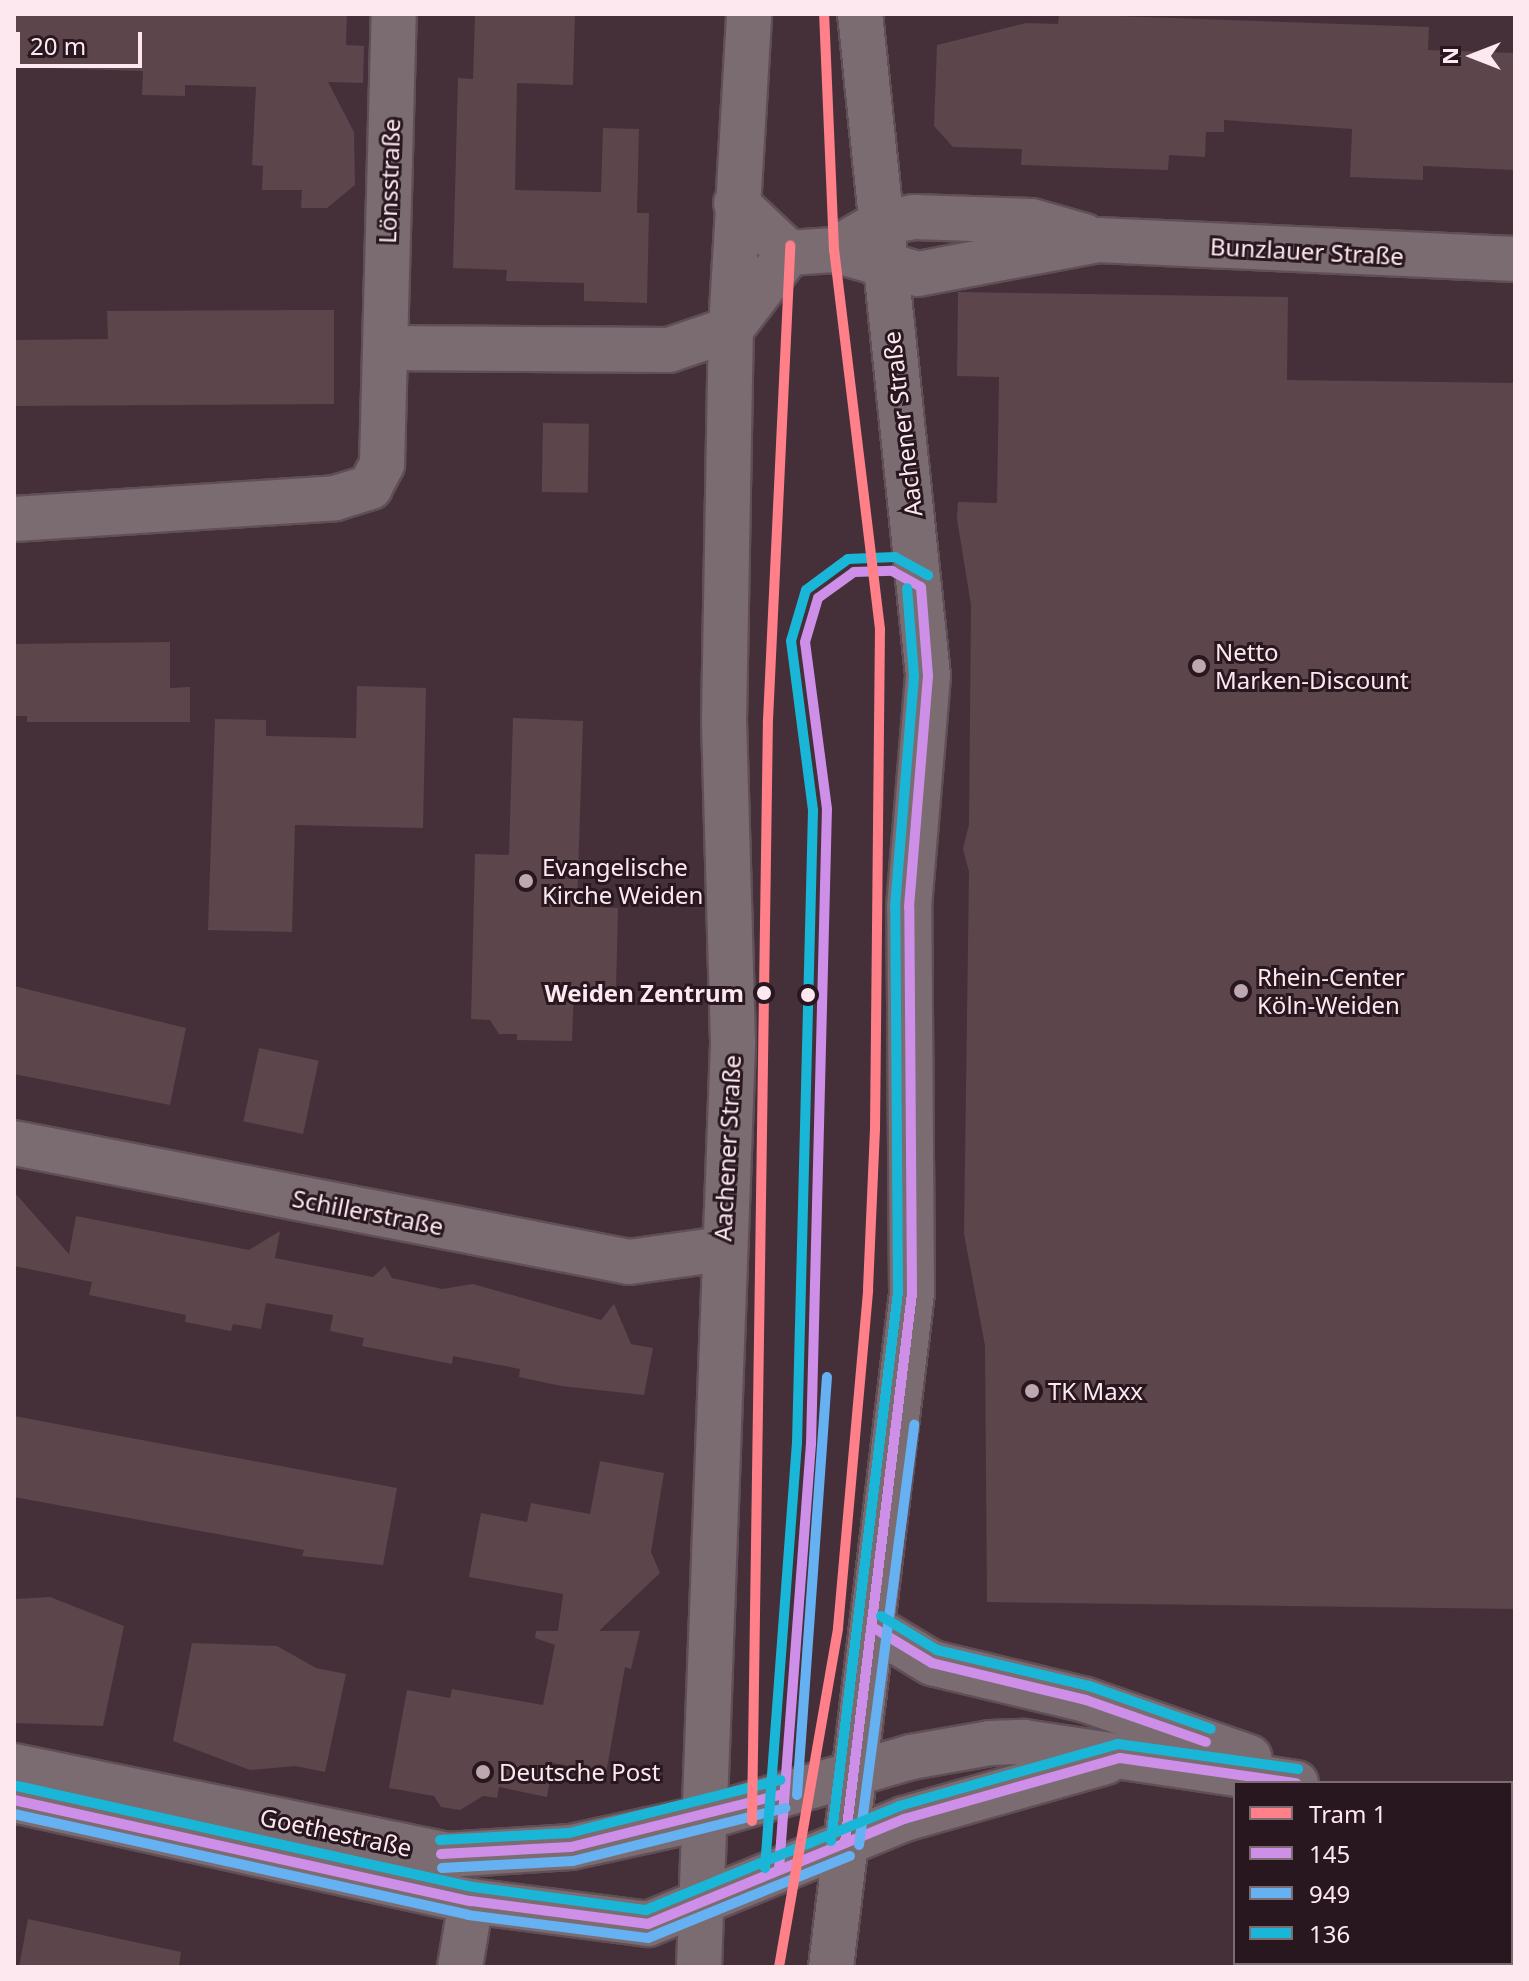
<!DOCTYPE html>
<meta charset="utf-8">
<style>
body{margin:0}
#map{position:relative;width:1529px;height:1981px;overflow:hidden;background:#453039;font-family:"Noto Sans",sans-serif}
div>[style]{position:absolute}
.building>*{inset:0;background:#5c454b;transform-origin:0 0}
.roads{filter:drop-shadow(2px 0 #604f56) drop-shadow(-2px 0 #604f56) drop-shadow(0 2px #604f56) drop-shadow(0 -2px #604f56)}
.minor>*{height:44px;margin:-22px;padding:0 22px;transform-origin:22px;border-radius:22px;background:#7b6c72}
.tertiary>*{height:44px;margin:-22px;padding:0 22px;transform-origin:22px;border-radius:22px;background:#7b6c72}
.secondary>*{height:44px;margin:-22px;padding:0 22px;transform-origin:22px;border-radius:22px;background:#7b6c72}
.bus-1>*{height:10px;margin:-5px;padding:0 5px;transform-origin:5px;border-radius:5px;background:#ce8fe9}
.bus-2>*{height:10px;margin:-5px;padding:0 5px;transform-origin:5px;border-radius:5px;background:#66b1f2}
.bus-3>*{height:10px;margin:-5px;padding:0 5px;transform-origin:5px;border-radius:5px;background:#1ab6d8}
.tram-1>*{height:10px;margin:-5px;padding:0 5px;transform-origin:5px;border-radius:5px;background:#ff8089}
.dots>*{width:22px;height:22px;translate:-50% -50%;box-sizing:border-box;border:4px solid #28171e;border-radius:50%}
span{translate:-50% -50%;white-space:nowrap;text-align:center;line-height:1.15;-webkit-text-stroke:6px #28171e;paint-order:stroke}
.street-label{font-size:24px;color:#fde8f0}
.poi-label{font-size:24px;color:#fde8f0}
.left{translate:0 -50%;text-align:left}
.stop-label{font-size:24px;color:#fde8f0;font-weight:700}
.right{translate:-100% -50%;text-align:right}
.frame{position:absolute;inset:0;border:16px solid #fde8f0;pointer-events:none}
.legend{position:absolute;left:1233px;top:1781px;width:280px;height:184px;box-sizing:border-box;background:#28171e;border:2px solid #7d6b72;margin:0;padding:10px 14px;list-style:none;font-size:24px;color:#fde8f0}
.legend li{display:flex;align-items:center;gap:16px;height:40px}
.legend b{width:40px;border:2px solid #7d6b72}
.north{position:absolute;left:1433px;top:16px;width:80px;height:80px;-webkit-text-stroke:6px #28171e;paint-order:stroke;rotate:270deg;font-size:22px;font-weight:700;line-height:32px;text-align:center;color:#fde8f0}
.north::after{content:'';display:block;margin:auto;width:28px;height:36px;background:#fde8f0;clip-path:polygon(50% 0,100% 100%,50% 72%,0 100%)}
.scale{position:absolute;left:16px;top:32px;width:126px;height:36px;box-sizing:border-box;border:4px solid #fde8f0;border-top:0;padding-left:10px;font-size:24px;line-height:28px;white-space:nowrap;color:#fde8f0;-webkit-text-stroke:6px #28171e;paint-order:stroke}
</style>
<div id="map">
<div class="building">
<div style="clip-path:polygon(14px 14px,347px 14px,346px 45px,364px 46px,363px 83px,328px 82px,354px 132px,355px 185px,327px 208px,301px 208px,302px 190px,262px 190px,263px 166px,252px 165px,256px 87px,185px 85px,185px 96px,142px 95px,143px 71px,14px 67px)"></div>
<div style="clip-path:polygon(475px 14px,575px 14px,573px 85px,517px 83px,515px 190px,601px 192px,603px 128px,639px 129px,637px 213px,649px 213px,647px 303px,584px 301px,584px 283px,506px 281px,507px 270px,453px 268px,458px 78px,473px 79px)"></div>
<div style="clip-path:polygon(1059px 14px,1429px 27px,1428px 50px,1515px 53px,1515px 170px,1423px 166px,1423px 180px,1350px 177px,1352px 129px,1224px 120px,1224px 132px,1206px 132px,1205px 157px,1169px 155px,1168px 170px,1021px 165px,1022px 149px,953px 147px,934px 126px,937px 45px,1026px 23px,1058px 24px)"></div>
<div style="clip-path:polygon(958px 292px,1288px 297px,1287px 380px,1515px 383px,1515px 1609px,987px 1602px,985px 1346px,964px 1234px,969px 872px,963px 849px,969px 824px,971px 605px,957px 519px,958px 502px,997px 503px,999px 377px,957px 376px)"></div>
<div style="clip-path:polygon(334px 310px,334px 404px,14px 406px,14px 340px,108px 339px,107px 311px)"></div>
<div style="left:543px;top:423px;width:46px;height:69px;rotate:1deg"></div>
<div style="clip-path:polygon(170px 642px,170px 688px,190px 687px,190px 722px,27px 722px,27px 716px,14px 716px,14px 644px)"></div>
<div style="clip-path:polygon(357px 686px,426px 688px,423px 828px,295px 825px,292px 932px,208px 930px,215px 719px,266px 720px,266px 736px,356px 738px)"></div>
<div style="clip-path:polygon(513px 718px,583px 721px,577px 906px,618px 908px,616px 990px,574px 989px,572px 1041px,517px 1040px,517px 1034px,499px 1034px,490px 1020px,471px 1019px,475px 854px,509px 855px)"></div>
<div style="clip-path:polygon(14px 986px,186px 1028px,170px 1105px,14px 1074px)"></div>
<div style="left:259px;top:1048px;width:61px;height:75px;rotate:12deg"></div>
<div style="clip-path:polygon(14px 1192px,69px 1254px,76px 1216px,249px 1250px,280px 1231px,275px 1258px,373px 1277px,385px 1266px,392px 1278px,442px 1289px,473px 1284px,601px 1320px,614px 1304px,631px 1344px,653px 1348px,644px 1395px,561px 1386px,519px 1377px,520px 1369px,453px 1356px,452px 1364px,362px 1346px,364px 1338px,330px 1331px,333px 1315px,266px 1303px,261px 1329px,233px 1324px,231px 1331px,185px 1322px,186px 1315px,89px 1295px,92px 1282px,14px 1266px)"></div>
<div style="clip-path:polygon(14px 1416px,397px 1488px,383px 1565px,302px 1556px,304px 1550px,14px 1497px)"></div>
<div style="clip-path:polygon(600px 1461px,664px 1473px,651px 1552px,660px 1573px,599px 1631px,640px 1631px,631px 1669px,625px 1667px,606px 1773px,553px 1763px,547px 1797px,499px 1787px,497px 1798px,483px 1796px,460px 1810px,441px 1807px,434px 1796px,389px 1788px,407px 1690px,450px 1698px,452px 1689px,543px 1705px,555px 1645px,535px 1638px,536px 1631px,558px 1631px,563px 1594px,469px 1577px,481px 1513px,527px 1522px,531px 1503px,590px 1514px)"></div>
<div style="clip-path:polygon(50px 1597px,124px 1626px,103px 1726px,14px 1723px,14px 1599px)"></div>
<div style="clip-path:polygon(192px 1643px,277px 1646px,316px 1668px,346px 1674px,325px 1772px,295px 1766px,250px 1770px,173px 1741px)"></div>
<div style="clip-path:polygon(28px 1919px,181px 1952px,179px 1967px,19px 1967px)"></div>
</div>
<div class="roads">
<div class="minor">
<div style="left:736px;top:203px;width:73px;rotate:43.3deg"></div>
<div style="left:789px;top:253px;width:45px;rotate:-3.8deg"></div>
<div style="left:834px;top:250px;width:87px;rotate:15.9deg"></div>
<div style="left:918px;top:274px;width:183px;rotate:-10.7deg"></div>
<div style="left:1098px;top:240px;width:417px;rotate:2.6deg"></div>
<div style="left:849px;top:241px;width:34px;rotate:-30deg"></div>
<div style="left:878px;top:224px;width:37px;rotate:-11deg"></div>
<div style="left:914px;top:217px;width:117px;rotate:2deg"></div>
<div style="left:1031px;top:221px;width:55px;rotate:15.8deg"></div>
<div style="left:385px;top:348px;width:334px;rotate:-88.5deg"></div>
<div style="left:14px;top:519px;width:322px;rotate:-3.7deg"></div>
<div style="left:335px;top:498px;width:37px;rotate:-17deg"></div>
<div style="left:370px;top:487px;width:26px;rotate:-62deg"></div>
<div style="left:382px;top:464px;width:116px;rotate:-88.5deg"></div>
<div style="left:385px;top:348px;width:284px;rotate:0.4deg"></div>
<div style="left:669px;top:350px;width:65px;rotate:-18.7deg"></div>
<div style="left:731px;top:329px;width:96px;rotate:-52.7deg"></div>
<div style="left:14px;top:1143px;width:626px;rotate:10.95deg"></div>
<div style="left:629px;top:1262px;width:94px;rotate:-8deg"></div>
<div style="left:460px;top:1967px;width:67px;rotate:-80.5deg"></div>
</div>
<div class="tertiary">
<div style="left:874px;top:1628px;width:68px;rotate:31.1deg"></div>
<div style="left:932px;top:1663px;width:158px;rotate:13.5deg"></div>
<div style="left:1086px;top:1700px;width:173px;rotate:19.3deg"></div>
<div style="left:14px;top:1766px;width:442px;rotate:11.6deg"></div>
<div style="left:447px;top:1855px;width:124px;rotate:-3.7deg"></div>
<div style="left:571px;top:1847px;width:139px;rotate:-12.4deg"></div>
<div style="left:707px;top:1817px;width:213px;rotate:-16.4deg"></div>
<div style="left:911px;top:1757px;width:80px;rotate:-10deg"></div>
<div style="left:990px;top:1743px;width:34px;rotate:-2deg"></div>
<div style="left:1024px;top:1742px;width:275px;rotate:8.6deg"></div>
<div style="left:14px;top:1800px;width:468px;rotate:12.5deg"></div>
<div style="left:471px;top:1901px;width:178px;rotate:7.4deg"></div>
<div style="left:648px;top:1924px;width:277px;rotate:-22.3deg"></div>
<div style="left:904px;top:1819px;width:210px;rotate:-15.8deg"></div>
<div style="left:1511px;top:1814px;width:4px"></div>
</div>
<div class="secondary">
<div style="left:699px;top:1967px;width:926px;rotate:-87.89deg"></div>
<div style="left:733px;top:1042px;width:321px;rotate:-91.6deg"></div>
<div style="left:724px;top:721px;width:392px;rotate:-89deg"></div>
<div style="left:731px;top:329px;width:316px;rotate:-86.7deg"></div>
<div style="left:831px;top:1967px;width:679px;rotate:-83.15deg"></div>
<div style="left:912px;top:1293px;width:386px;rotate:-90.4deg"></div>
<div style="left:909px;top:907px;width:232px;rotate:-85.3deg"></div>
<div style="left:928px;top:676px;width:665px;rotate:-95.86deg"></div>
</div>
</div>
<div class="bus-1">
<div style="left:874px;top:1628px;width:68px;rotate:31.1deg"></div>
<div style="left:932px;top:1663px;width:158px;rotate:13.5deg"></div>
<div style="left:1086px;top:1700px;width:127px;rotate:19.3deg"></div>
<div style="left:14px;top:1800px;width:468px;rotate:12.5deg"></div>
<div style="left:471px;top:1901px;width:178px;rotate:7.4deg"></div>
<div style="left:648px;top:1924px;width:277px;rotate:-22.3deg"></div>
<div style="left:904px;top:1819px;width:224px;rotate:-15.8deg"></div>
<div style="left:1120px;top:1758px;width:178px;rotate:8.1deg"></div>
<div style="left:845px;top:1843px;width:554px;rotate:-83.05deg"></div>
<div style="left:912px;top:1293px;width:386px;rotate:-90.4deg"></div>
<div style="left:909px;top:907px;width:232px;rotate:-85.3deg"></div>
<div style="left:928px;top:676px;width:89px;rotate:-94.5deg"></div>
<div style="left:441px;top:1854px;width:130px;rotate:-3.1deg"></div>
<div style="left:571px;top:1847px;width:219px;rotate:-14deg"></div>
<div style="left:779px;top:1869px;width:426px;rotate:-85.7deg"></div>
<div style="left:811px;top:1444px;width:635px;rotate:-88.56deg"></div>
<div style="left:827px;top:809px;width:168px;rotate:-97.5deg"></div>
<div style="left:805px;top:642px;width:46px;rotate:-73.5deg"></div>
<div style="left:818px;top:598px;width:44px;rotate:-35.8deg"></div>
<div style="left:854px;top:572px;width:38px;rotate:-2deg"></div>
<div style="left:892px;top:571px;width:33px;rotate:29deg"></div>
</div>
<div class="bus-2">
<div style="left:797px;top:1795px;width:419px;rotate:-85.9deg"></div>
<div style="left:14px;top:1814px;width:465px;rotate:12.5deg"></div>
<div style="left:468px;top:1915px;width:181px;rotate:7.3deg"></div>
<div style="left:648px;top:1938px;width:218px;rotate:-22.1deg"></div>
<div style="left:859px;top:1845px;width:424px;rotate:-82.5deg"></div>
<div style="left:442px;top:1868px;width:131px;rotate:-3.1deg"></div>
<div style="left:573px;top:1861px;width:219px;rotate:-14deg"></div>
</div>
<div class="bus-3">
<div style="left:881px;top:1616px;width:66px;rotate:31.3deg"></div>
<div style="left:937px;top:1650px;width:156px;rotate:13.3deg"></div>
<div style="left:1089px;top:1686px;width:129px;rotate:19.4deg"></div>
<div style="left:17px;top:1786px;width:467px;rotate:12.5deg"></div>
<div style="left:473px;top:1887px;width:175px;rotate:7.6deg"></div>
<div style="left:646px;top:1910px;width:274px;rotate:-22.3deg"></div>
<div style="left:899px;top:1806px;width:228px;rotate:-15.8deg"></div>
<div style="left:1118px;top:1744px;width:182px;rotate:7.9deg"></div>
<div style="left:440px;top:1840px;width:129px;rotate:-3.1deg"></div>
<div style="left:569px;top:1833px;width:218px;rotate:-14.1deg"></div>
<div style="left:831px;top:1841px;width:553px;rotate:-83.04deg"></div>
<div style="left:898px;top:1292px;width:385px;rotate:-90.4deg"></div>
<div style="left:895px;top:907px;width:232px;rotate:-85.3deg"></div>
<div style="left:914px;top:676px;width:88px;rotate:-94.5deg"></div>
<div style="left:765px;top:1868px;width:426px;rotate:-85.7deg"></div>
<div style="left:797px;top:1443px;width:633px;rotate:-88.55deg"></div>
<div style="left:813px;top:810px;width:170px;rotate:-97.4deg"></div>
<div style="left:791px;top:641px;width:53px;rotate:-73.6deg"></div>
<div style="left:806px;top:590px;width:52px;rotate:-36.4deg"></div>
<div style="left:848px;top:559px;width:47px;rotate:-2.4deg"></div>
<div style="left:895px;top:557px;width:38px;rotate:29deg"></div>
</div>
<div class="tram-1">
<div style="left:752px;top:1821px;width:1101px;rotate:-89.17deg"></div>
<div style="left:768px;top:720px;width:475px;rotate:-87.3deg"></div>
<div style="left:779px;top:1967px;width:344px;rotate:-80.1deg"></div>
<div style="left:838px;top:1628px;width:340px;rotate:-84.9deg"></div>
<div style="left:868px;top:1289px;width:160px;rotate:-87.5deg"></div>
<div style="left:875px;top:1129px;width:500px;rotate:-89.43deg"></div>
<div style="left:880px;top:629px;width:382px;rotate:-96.9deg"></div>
<div style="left:834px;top:250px;width:236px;rotate:-92.4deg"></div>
</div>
<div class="dots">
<div style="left:1199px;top:666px;background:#bda8b0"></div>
<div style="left:526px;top:881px;background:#bda8b0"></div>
<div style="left:1241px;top:991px;background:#bda8b0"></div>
<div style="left:764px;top:993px;background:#fde8f0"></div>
<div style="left:808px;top:995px;background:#fde8f0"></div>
<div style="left:1032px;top:1391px;background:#bda8b0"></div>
<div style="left:483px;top:1772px;background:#bda8b0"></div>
</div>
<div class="street-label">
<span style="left:389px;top:181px;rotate:-88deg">Lönsstraße</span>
<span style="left:1307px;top:251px;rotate:3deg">Bunzlauer Straße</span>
<span style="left:902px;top:424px;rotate:-97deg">Aachener Straße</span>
<span style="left:727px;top:1148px;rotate:-87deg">Aachener Straße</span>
<span style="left:368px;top:1212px;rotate:11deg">Schillerstraße</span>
<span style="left:336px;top:1832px;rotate:12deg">Goethestraße</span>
</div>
<div class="poi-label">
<span class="left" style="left:1215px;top:666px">Netto<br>Marken-Discount</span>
<span class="left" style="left:542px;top:881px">Evangelische<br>Kirche Weiden</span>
<span class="left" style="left:1257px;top:991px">Rhein-Center<br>Köln-Weiden</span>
<span class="left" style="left:1048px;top:1391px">TK Maxx</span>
<span class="left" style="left:499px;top:1772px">Deutsche Post</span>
</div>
<div class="stop-label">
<span class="right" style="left:744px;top:993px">Weiden Zentrum</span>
</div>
<div class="frame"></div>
<ul class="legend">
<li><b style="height:10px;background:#ff8089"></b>Tram 1</li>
<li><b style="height:10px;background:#ce8fe9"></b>145</li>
<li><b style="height:10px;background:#66b1f2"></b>949</li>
<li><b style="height:10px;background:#1ab6d8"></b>136</li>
</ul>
<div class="north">N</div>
<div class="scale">20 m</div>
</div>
